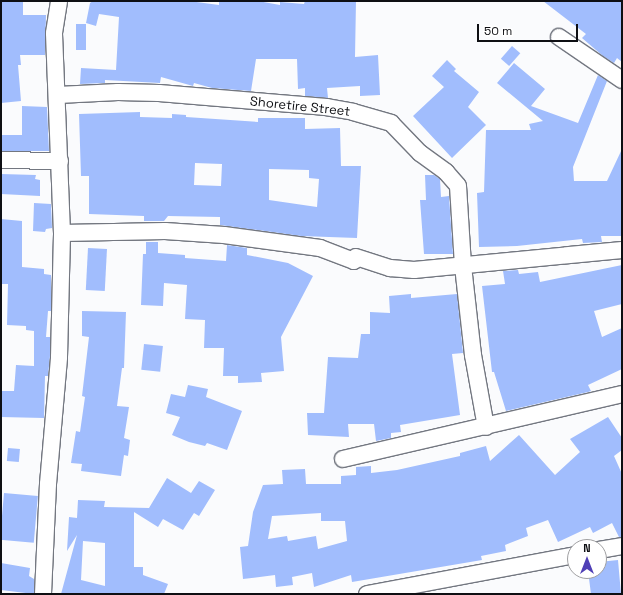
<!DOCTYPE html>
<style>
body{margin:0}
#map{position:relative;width:623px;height:595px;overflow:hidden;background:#fafbfd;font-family:"Space Grotesk",sans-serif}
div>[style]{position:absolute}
.building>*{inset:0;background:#a1bdfd;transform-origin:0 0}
.roads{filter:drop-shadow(1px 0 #737780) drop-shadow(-1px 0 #737780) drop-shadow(0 1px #737780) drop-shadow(0 -1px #737780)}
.minor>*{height:16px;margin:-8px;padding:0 8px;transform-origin:8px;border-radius:8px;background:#fff}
span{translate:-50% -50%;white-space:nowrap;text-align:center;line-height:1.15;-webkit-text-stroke:3px #fff;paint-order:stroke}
.street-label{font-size:13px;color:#0e0f13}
.frame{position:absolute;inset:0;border:2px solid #0e0f13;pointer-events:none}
.north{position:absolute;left:567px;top:539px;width:40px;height:40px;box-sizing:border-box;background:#fff;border:1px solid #9f9fa1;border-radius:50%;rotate:0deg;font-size:11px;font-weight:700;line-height:16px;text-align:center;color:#0e0f13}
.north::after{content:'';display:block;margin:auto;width:14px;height:18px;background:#4f3fb6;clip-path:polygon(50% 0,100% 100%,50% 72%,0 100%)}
.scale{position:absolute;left:477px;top:24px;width:101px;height:18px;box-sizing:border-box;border:2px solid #0e0f13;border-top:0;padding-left:5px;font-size:12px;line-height:14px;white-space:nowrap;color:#0e0f13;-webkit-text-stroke:3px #fff;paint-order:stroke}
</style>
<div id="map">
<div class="building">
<div style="clip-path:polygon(93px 1px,189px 1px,219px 5px,219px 1px,258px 1px,280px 5px,280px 2px,304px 4px,305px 1px,356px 1px,355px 57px,378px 55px,380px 95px,360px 96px,360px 86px,327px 88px,328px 98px,305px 96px,305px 88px,298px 89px,297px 59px,256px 59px,251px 91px,212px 88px,194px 83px,193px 86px,161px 77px,160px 83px,105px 80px,105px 83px,80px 84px,81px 68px,116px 70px,119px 17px,99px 14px,96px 26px,86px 23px,90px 3px)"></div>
<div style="clip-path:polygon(543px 1px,622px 1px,622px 62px,617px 58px,614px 63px,603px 56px,582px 38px,586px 34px)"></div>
<div style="clip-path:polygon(1px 2px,23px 2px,23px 15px,46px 15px,45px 55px,20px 55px,21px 65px,18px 65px,21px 101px,1px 103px)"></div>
<div style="left:76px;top:24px;width:10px;height:26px"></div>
<div style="left:512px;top:46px;width:11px;height:17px;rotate:41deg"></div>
<div style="clip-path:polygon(447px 60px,456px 69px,454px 71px,479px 92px,468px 107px,486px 125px,452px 158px,413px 116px,444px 87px,432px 76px)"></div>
<div style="clip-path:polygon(514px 63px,545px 89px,531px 106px,578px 123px,598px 75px,607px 81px,573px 167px,574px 181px,607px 181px,622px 149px,622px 236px,601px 236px,602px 242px,583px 243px,582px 239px,517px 246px,479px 247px,477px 193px,484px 192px,486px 130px,531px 130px,529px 124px,543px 121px,497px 83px)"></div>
<div style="clip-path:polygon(22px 106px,47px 107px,49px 151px,1px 151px,1px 135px,22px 135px)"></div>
<div style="clip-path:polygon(evenodd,140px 112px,140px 117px,172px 118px,172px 114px,186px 115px,186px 117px,258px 122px,258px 118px,305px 118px,305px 129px,340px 128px,341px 166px,361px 166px,357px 238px,301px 236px,220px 225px,220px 217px,168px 216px,164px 221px,144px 221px,144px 216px,89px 214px,89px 176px,81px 176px,79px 114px,140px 112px,195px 163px,222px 164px,221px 186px,194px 185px,195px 163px,140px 112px,269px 169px,309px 170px,309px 178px,319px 179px,317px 207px,269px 200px,269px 169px)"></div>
<div style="clip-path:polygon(1px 174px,36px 175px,35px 179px,40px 180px,40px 196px,1px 194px)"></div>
<div style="clip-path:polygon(425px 175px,434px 175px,440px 179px,441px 197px,449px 196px,453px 254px,424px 254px,420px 200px,426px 200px)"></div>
<div style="clip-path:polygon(34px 203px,51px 204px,52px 228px,46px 229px,45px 232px,33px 231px)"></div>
<div style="clip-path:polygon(1px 219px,22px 221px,22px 267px,44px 269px,44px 274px,51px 275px,51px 311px,48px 311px,46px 337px,50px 337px,50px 356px,48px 376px,45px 376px,44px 418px,1px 417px,1px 391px,14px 391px,16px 365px,34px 366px,34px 331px,26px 330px,26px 326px,7px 325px,8px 284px,2px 284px)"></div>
<div style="clip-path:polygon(146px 242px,158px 242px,158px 253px,185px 255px,185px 258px,226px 261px,227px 245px,247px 248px,247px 255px,288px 263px,313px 276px,281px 337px,284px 371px,261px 373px,262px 382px,238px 383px,238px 376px,223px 376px,224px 348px,204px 348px,205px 320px,185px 319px,187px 285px,164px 283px,163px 306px,141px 305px,143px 254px,146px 254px)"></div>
<div style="left:88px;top:248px;width:19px;height:42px;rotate:3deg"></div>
<div style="clip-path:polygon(622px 265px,622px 304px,594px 311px,602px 337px,622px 328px,622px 369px,588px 385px,591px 391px,588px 392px,506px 411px,494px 372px,492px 372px,482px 286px,505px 284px,503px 271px,518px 270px,519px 274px,538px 272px,540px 282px)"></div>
<div style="clip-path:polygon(411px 294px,411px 298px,457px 294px,463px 353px,452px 354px,460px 415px,400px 425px,401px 432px,391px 433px,391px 438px,376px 441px,374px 424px,348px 424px,349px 437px,308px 435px,307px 413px,324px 413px,328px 357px,358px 358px,361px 334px,370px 334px,370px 312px,390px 313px,389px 296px)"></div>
<div style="clip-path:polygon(82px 311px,126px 312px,124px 368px,122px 368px,117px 406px,129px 407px,124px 438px,130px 440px,128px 456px,124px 455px,121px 476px,81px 471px,82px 464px,71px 463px,76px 431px,80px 432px,85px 397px,82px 396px,89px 337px,82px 336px)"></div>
<div style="left:144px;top:344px;width:19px;height:26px;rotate:6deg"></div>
<div style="clip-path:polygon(188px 385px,208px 389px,206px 397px,242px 411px,227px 450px,207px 443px,205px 446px,189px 442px,172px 435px,180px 417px,166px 413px,171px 394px,185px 397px)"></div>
<div style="clip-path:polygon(evenodd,608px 417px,622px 438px,622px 450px,614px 456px,622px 474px,622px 537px,619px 537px,612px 523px,593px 533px,590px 527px,558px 542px,548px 520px,526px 528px,528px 536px,505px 545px,506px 551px,481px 556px,482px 560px,352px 582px,351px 575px,314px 587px,312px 573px,292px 577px,293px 585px,276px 587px,275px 575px,243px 579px,240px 547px,248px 546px,253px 512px,263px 485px,283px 484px,282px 470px,305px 469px,306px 484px,341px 484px,341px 476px,356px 475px,356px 467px,371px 466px,371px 473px,397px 470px,460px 456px,460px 453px,486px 446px,490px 461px,519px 435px,555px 475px,580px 452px,570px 439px,608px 417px,321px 513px,321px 521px,345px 521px,347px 541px,318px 549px,316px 536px,288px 541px,287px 536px,268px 539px,272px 516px,321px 513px)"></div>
<div style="left:8px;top:448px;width:12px;height:13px;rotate:5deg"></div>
<div style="clip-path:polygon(evenodd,167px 478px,191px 493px,199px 481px,215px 490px,199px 516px,194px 513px,183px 530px,163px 519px,158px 527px,134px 512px,134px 567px,143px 567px,143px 575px,168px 584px,164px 594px,61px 594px,77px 535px,67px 551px,69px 517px,77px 518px,78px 500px,105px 501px,104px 507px,149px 508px,167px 478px,83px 541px,105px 543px,105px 586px,81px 580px,83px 541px)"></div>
<div style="left:4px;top:493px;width:34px;height:47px;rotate:5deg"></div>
<div style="clip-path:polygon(618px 560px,621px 594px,591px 594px,588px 571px,599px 571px,599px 562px)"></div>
<div style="clip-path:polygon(1px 563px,30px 568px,29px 576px,34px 579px,34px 594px,1px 590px)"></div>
</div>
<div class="roads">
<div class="minor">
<div style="left:559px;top:37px;width:76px;rotate:34.3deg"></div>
<div style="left:58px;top:95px;width:60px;rotate:-2.9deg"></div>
<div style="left:118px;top:92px;width:41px;rotate:1.4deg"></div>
<div style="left:159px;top:93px;width:168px;rotate:4.8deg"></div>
<div style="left:326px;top:107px;width:27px;rotate:10deg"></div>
<div style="left:353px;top:112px;width:40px;rotate:16deg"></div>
<div style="left:391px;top:123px;width:42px;rotate:46deg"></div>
<div style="left:420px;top:153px;width:32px;rotate:36deg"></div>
<div style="left:446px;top:172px;width:18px;rotate:49deg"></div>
<div style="left:458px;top:186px;width:80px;rotate:86.4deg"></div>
<div style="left:463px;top:266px;width:90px;rotate:83.6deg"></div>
<div style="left:473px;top:355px;width:73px;rotate:79.8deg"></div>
<div style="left:1px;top:160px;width:59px;rotate:1deg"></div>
<div style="left:62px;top:233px;width:103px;rotate:-1.1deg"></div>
<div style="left:165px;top:231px;width:59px;rotate:3.9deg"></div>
<div style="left:224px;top:235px;width:97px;rotate:7.7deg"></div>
<div style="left:320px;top:248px;width:36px;rotate:21deg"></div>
<div style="left:354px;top:261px;width:4px;rotate:-63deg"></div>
<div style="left:356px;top:257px;width:36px;rotate:18deg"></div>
<div style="left:390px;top:268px;width:24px;rotate:5deg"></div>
<div style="left:414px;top:270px;width:209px;rotate:-5.5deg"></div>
<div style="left:343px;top:459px;width:286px;rotate:-13.1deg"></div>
<div style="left:599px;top:550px;width:23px;rotate:-10deg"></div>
<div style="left:43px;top:594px;width:110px;rotate:-87.4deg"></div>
<div style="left:48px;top:484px;width:127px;rotate:-85deg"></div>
<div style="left:59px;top:357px;width:124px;rotate:-88.6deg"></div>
<div style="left:62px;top:233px;width:200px;rotate:-92.3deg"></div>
<div style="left:54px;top:33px;width:32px;rotate:-81deg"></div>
<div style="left:367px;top:594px;width:212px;rotate:-10.6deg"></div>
</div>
</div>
<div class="street-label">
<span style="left:300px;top:107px;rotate:6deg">Shoretire Street</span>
</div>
<div class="frame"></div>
<div class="north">N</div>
<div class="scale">50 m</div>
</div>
